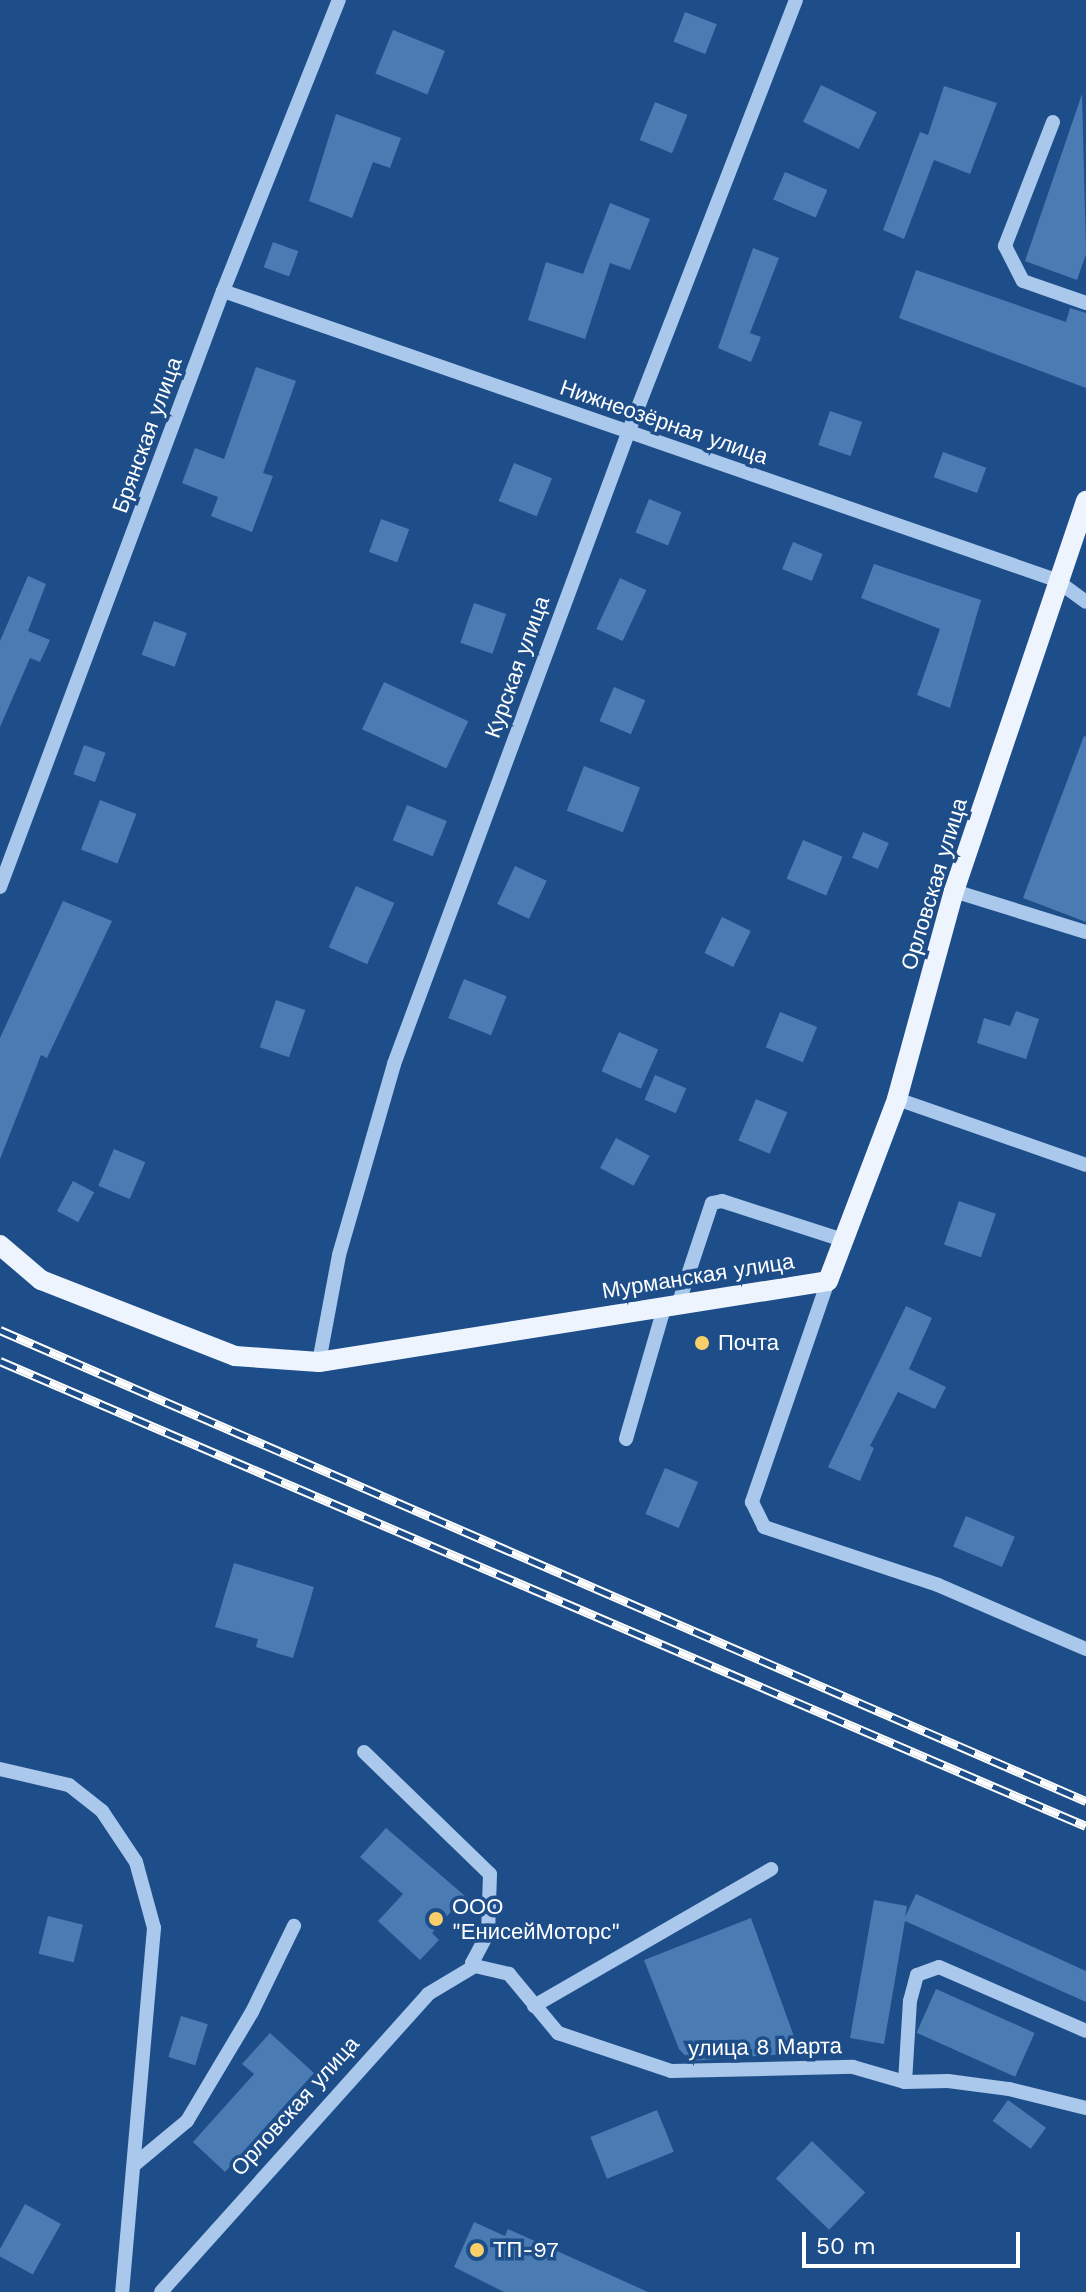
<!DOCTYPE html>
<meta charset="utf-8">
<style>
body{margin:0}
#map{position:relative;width:1086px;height:2292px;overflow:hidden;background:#1e4e89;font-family:"Work Sans",sans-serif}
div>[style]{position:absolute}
.building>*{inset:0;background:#4b7bb3;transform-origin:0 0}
.minor>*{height:14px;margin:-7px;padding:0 7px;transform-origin:7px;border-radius:7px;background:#a9c8eb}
.major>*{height:20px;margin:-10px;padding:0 10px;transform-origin:10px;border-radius:10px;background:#eef4fe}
.rail>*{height:9px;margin-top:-4.5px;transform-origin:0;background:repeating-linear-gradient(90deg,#1e4e89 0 18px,#fff 0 36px);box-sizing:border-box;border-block:2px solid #fff}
.dots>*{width:22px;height:22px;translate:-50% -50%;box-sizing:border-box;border:4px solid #1e4e89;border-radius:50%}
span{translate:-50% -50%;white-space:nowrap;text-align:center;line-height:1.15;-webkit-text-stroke:7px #1e4e89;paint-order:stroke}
.street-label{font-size:22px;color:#fff}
.poi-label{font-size:22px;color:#fff}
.left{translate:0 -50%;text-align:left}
.scale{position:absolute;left:802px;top:2232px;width:218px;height:36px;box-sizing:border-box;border:4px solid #fff;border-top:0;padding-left:10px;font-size:24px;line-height:28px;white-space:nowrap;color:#fff;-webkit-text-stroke:6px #1e4e89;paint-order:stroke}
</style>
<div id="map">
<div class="building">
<div style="left:685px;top:12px;width:34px;height:32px;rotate:21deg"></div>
<div style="left:393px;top:30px;width:56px;height:47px;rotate:22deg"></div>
<div style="left:821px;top:85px;width:62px;height:41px;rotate:26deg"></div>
<div style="clip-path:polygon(944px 86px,997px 103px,970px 174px,934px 160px,904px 239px,883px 230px,920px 132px,928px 135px)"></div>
<div style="clip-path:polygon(1082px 94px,1086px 254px,1077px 280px,1025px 261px)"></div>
<div style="left:655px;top:102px;width:35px;height:41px;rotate:22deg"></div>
<div style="clip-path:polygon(336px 114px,401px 138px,390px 168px,373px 162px,352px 218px,309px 201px)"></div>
<div style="left:785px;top:172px;width:46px;height:30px;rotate:23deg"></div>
<div style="clip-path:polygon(610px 203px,650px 219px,630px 270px,610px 263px,585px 339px,528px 320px,546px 262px,583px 274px)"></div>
<div style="left:273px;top:242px;width:27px;height:27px;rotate:20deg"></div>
<div style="clip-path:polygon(753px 248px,779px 258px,750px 333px,761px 337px,751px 362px,718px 348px)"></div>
<div style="clip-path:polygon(916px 270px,1066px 322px,1070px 308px,1086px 313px,1086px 388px,899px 318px)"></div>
<div style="clip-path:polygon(256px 367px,296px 381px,263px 473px,273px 476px,252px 532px,211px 516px,218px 497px,182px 483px,195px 448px,224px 459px)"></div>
<div style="left:830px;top:411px;width:34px;height:36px;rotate:19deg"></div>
<div style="left:943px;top:452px;width:46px;height:27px;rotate:20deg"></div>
<div style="left:514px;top:463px;width:41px;height:41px;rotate:22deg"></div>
<div style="left:649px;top:499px;width:35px;height:36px;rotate:22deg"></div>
<div style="left:381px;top:519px;width:30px;height:35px;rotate:20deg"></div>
<div style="left:793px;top:542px;width:32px;height:29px;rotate:22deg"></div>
<div style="clip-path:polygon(874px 564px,981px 600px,950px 708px,917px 695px,940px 629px,861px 598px)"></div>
<div style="clip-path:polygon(28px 576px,46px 584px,28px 631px,50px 640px,40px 662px,30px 658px,0 727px,0 641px)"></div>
<div style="left:620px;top:578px;width:29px;height:56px;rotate:25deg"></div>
<div style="left:474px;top:603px;width:34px;height:42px;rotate:19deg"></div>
<div style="left:154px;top:621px;width:35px;height:36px;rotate:20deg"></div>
<div style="left:384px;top:682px;width:93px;height:52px;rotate:25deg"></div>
<div style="left:614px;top:687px;width:34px;height:37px;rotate:23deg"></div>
<div style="clip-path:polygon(1084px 736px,1086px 737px,1086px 922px,1023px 898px)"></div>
<div style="left:84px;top:745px;width:23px;height:31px;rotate:20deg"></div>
<div style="left:584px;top:766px;width:60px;height:48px;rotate:21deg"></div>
<div style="left:100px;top:800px;width:39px;height:53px;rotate:21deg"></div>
<div style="left:407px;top:805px;width:43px;height:38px;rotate:22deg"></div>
<div style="left:863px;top:832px;width:28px;height:28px;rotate:23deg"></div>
<div style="left:803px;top:840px;width:43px;height:42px;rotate:23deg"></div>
<div style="left:515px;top:866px;width:35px;height:42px;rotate:25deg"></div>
<div style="left:356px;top:886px;width:42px;height:67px;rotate:24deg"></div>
<div style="clip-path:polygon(63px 901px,112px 921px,47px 1058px,41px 1055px,0 1159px,0 1038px)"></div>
<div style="left:722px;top:917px;width:32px;height:40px;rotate:26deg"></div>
<div style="left:464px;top:979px;width:46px;height:42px;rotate:22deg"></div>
<div style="left:276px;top:1000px;width:31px;height:50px;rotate:19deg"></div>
<div style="clip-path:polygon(1016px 1011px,1039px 1019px,1026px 1059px,977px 1043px,984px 1018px,1010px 1026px)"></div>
<div style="left:780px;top:1012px;width:40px;height:38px;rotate:22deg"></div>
<div style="left:619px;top:1032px;width:43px;height:43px;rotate:24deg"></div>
<div style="left:655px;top:1075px;width:34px;height:27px;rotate:23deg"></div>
<div style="left:756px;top:1099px;width:34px;height:45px;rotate:23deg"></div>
<div style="left:616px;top:1138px;width:38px;height:34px;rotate:28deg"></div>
<div style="left:114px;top:1149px;width:34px;height:40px;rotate:23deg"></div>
<div style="left:73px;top:1181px;width:24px;height:34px;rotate:28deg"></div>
<div style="left:959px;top:1201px;width:39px;height:46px;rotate:19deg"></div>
<div style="clip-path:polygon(906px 1306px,932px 1318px,909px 1369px,946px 1387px,935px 1409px,898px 1392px,870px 1446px,874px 1448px,860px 1481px,828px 1467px)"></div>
<div style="left:665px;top:1468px;width:36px;height:50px;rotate:23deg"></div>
<div style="left:966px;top:1516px;width:53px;height:33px;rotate:23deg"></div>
<div style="clip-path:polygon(234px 1563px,314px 1587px,293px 1658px,256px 1647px,258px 1639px,215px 1627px)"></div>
<div style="clip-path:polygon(386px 1828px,465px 1896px,432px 1933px,439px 1940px,420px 1960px,378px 1921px,403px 1894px,360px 1857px)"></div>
<div style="clip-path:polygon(916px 1894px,1086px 1971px,1086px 2002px,905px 1921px,884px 2044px,850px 2038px,874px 1900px,907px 1906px,905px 1917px)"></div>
<div style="left:48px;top:1916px;width:36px;height:39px;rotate:14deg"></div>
<div style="clip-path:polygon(751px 1918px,800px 2053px,690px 2061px,679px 2049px,644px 1960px)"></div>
<div style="left:936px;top:1989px;width:108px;height:48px;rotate:24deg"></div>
<div style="left:181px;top:2016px;width:28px;height:43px;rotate:17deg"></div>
<div style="clip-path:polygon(270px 2033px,314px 2073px,225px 2172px,193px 2142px,254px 2074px,242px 2064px)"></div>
<div style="left:1008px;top:2100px;width:47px;height:26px;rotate:36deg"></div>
<div style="left:657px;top:2110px;width:45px;height:72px;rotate:68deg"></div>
<div style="left:812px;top:2141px;width:74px;height:52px;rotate:44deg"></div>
<div style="left:25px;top:2204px;width:41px;height:58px;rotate:29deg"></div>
<div style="clip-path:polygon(474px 2222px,505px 2236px,508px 2229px,648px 2292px,504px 2292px,454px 2267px)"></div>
</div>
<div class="minor">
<div style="left:1053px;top:122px;width:133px;rotate:111.2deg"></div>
<div style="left:1005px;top:246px;width:39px;rotate:63deg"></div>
<div style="left:1023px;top:281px;width:67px;rotate:19.2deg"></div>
<div style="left:223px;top:291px;width:882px;rotate:19.13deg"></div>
<div style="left:1056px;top:580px;width:37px;rotate:36deg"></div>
<div style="left:0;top:887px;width:636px;rotate:-69.49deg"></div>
<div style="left:223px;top:291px;width:313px;rotate:-68.3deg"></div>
<div style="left:954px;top:891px;width:138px;rotate:17.3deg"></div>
<div style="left:897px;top:1099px;width:200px;rotate:19.2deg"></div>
<div style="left:828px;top:1281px;width:234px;rotate:109deg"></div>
<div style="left:752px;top:1502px;width:28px;rotate:64deg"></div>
<div style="left:764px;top:1527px;width:183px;rotate:18.4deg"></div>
<div style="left:938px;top:1585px;width:161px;rotate:23.4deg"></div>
<div style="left:679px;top:1302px;width:104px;rotate:-71.6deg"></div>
<div style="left:712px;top:1203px;width:10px;rotate:-11deg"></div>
<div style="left:722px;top:1201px;width:127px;rotate:17.9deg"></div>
<div style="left:319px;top:1362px;width:109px;rotate:-79.4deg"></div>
<div style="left:339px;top:1255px;width:199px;rotate:-73.9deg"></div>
<div style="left:394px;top:1064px;width:673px;rotate:-69.65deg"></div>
<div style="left:628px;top:433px;width:464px;rotate:-68.8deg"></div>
<div style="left:626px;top:1439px;width:140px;rotate:-73.8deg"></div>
<div style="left:364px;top:1752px;width:175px;rotate:44.1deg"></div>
<div style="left:490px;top:1874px;width:59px;rotate:91.9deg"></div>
<div style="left:488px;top:1933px;width:34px;rotate:118deg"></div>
<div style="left:472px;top:1963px;width:4px;rotate:45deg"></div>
<div style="left:0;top:1769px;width:71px;rotate:13.1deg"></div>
<div style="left:69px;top:1785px;width:42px;rotate:38.2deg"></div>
<div style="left:102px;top:1811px;width:61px;rotate:56.3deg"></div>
<div style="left:136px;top:1862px;width:68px;rotate:74.7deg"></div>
<div style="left:154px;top:1928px;width:365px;rotate:95deg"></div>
<div style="left:475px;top:1966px;width:35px;rotate:13deg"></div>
<div style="left:509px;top:1974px;width:77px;rotate:50.3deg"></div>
<div style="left:558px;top:2033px;width:119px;rotate:18.6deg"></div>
<div style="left:671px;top:2071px;width:182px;rotate:-1.3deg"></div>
<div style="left:853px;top:2067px;width:54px;rotate:16.1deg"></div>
<div style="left:905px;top:2082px;width:43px;rotate:-1.3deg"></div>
<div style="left:948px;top:2081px;width:62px;rotate:7.5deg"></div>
<div style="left:1009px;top:2089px;width:79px;rotate:13.9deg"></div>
<div style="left:534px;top:2006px;width:274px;rotate:-30deg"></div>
<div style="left:905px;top:2082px;width:81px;rotate:-86.5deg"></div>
<div style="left:910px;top:2001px;width:27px;rotate:-75deg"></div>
<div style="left:917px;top:1975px;width:23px;rotate:-20deg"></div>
<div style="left:939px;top:1967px;width:160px;rotate:23.5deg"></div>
<div style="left:134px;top:2165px;width:69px;rotate:-39.7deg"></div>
<div style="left:187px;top:2121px;width:127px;rotate:-59.2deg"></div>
<div style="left:252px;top:2012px;width:96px;rotate:-64deg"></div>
<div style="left:161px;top:2292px;width:400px;rotate:-48.1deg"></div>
<div style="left:428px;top:1994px;width:55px;rotate:-30.8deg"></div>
</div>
<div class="major">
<div style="left:0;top:1245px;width:54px;rotate:40.5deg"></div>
<div style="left:41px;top:1280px;width:208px;rotate:21.4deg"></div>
<div style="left:235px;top:1356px;width:84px;rotate:4.1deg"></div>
<div style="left:319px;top:1362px;width:515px;rotate:-9.04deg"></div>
<div style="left:828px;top:1281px;width:195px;rotate:-69.2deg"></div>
<div style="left:897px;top:1099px;width:216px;rotate:-74.7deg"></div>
<div style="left:954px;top:891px;width:412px;rotate:-71.3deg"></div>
</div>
<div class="rail">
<div style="left:0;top:1330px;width:1184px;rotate:23.45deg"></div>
<div style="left:0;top:1361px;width:1181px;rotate:23.18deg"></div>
</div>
<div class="dots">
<div style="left:702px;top:1343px;background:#face68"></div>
<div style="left:436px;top:1919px;background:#face68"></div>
<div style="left:477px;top:2250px;background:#face68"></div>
</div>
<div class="street-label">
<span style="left:664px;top:422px;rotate:19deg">Нижнеозёрная улица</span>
<span style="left:147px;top:435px;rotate:-70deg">Брянская улица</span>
<span style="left:517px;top:667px;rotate:-70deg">Курская улица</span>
<span style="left:934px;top:884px;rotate:-73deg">Орловская улица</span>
<span style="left:698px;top:1276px;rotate:-9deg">Мурманская улица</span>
<span style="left:765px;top:2047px;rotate:-1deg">улица 8 Марта</span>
<span style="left:295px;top:2106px;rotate:-48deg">Орловская улица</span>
</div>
<div class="poi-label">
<span class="left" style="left:718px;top:1343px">Почта</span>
<span class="left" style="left:452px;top:1919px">ООО<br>"ЕнисейМоторс"</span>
<span class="left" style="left:493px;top:2250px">ТП-97</span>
</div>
<div class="scale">50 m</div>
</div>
